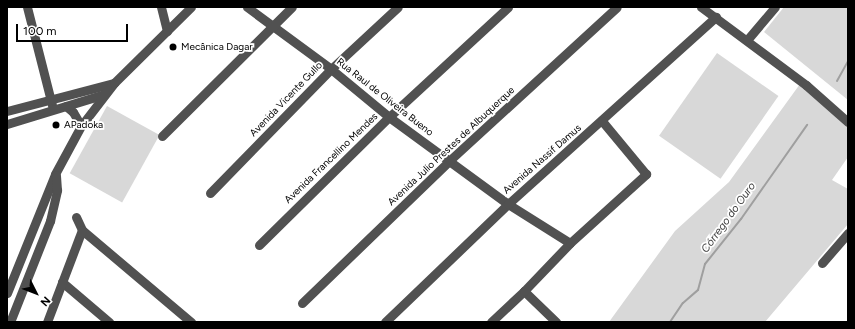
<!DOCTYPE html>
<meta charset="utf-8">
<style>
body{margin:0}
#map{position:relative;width:855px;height:329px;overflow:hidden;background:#fff;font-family:Figtree,sans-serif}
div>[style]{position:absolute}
.green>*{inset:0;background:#d8d8d8;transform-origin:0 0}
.stream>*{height:2px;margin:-1px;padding:0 1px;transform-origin:1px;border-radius:1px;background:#9f9f9f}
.minor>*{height:9px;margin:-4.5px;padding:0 4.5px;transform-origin:4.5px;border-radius:4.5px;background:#515151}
.dots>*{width:11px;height:11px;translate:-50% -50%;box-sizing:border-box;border:2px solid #fff;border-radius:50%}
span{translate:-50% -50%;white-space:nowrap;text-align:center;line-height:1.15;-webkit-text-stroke:3.5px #fff;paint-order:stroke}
.poi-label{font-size:10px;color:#000}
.left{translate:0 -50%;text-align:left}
.street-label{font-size:10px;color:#000}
.water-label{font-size:11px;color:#404040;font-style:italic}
.frame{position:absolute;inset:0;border:8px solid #000;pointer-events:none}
.north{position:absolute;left:16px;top:273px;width:40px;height:40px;-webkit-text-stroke:3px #fff;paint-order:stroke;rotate:132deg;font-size:11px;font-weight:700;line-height:16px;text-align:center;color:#000}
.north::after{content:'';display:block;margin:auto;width:14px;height:18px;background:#000;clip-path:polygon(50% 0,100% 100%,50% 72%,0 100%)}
.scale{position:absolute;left:16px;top:24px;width:112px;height:18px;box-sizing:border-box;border:2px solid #000;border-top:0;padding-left:5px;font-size:12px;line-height:14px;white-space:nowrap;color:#000;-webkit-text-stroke:3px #fff;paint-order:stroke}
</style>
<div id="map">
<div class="green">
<div style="clip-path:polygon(784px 7px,848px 7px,848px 100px,764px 32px)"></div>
<div style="left:717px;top:53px;width:75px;height:101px;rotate:35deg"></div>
<div style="clip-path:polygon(800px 84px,848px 126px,848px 157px,832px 180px,848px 189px,848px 224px,765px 322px,609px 322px,675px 231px,729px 182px)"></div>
<div style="left:107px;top:106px;width:60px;height:77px;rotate:29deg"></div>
</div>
<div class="stream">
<div style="left:837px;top:81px;width:23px;rotate:-61deg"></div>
<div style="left:670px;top:322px;width:23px;rotate:-56deg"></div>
<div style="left:683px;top:303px;width:20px;rotate:-41deg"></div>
<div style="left:698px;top:290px;width:27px;rotate:-75deg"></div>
<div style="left:705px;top:264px;width:58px;rotate:-51.3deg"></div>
<div style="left:741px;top:219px;width:115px;rotate:-54.9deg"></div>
</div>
<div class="minor">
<div style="left:27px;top:7px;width:105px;rotate:75.7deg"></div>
<div style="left:161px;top:7px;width:25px;rotate:76deg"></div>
<div style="left:247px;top:7px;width:104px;rotate:36.4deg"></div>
<div style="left:331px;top:69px;width:75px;rotate:39.6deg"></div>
<div style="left:389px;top:117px;width:147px;rotate:36.2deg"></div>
<div style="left:508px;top:204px;width:73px;rotate:32.2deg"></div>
<div style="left:701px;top:7px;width:131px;rotate:36.6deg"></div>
<div style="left:806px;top:85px;width:56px;rotate:41.4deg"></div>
<div style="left:747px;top:40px;width:43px;rotate:-49.7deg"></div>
<div style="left:66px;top:106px;width:9px;rotate:41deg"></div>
<div style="left:73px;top:112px;width:16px;rotate:60deg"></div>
<div style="left:7px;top:111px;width:111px;rotate:-14.7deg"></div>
<div style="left:7px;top:124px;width:102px;rotate:-17deg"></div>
<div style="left:162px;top:136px;width:183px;rotate:-44.8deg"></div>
<div style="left:210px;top:193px;width:173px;rotate:-45.7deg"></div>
<div style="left:331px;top:69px;width:91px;rotate:-42.8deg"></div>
<div style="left:76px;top:217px;width:14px;rotate:65deg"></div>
<div style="left:82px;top:230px;width:143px;rotate:40.2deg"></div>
<div style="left:259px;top:245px;width:182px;rotate:-44.6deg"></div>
<div style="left:389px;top:117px;width:162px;rotate:-42.7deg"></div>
<div style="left:822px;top:263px;width:40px;rotate:-49deg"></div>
<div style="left:62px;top:282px;width:62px;rotate:40.4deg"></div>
<div style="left:524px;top:291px;width:45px;rotate:44.1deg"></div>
<div style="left:7px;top:293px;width:128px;rotate:-68deg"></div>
<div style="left:55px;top:174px;width:55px;rotate:-61.6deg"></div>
<div style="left:81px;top:126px;width:54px;rotate:-52.5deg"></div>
<div style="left:114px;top:83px;width:108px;rotate:-44.6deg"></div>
<div style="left:302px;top:303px;width:206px;rotate:-44deg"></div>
<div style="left:450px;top:160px;width:226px;rotate:-42.5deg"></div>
<div style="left:10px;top:322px;width:109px;rotate:-68.4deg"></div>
<div style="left:50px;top:221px;width:32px;rotate:-77deg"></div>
<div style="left:57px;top:190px;width:15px;rotate:-94deg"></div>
<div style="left:47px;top:322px;width:98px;rotate:-69.2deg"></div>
<div style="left:385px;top:322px;width:170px;rotate:-43.8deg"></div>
<div style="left:508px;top:204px;width:280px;rotate:-42deg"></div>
<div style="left:491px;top:322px;width:45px;rotate:-43.2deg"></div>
<div style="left:524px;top:291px;width:66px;rotate:-46.2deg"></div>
<div style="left:570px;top:243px;width:103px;rotate:-42.2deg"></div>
<div style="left:646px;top:174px;width:69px;rotate:-129.7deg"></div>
</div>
<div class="dots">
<div style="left:173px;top:47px;background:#000"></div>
<div style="left:56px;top:125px;background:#000"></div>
</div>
<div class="poi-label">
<span class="left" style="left:181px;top:47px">Mecânica Dagar</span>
<span class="left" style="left:64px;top:125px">APadoka</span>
</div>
<div class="street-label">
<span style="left:385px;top:97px;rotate:38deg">Rua Raul de Oliveira Bueno</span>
<span style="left:286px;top:99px;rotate:-46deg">Avenida Vicente Gullo</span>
<span style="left:451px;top:146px;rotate:-43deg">Avenida Julio Prestes de Albuquerque</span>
<span style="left:331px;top:158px;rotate:-44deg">Avenida Francellino Mendes</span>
<span style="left:542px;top:159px;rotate:-41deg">Avenida Nassif Damus</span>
</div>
<div class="water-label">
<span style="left:729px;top:218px;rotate:-54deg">Córrego do Ouro</span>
</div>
<div class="frame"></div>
<div class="north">N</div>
<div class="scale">100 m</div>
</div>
